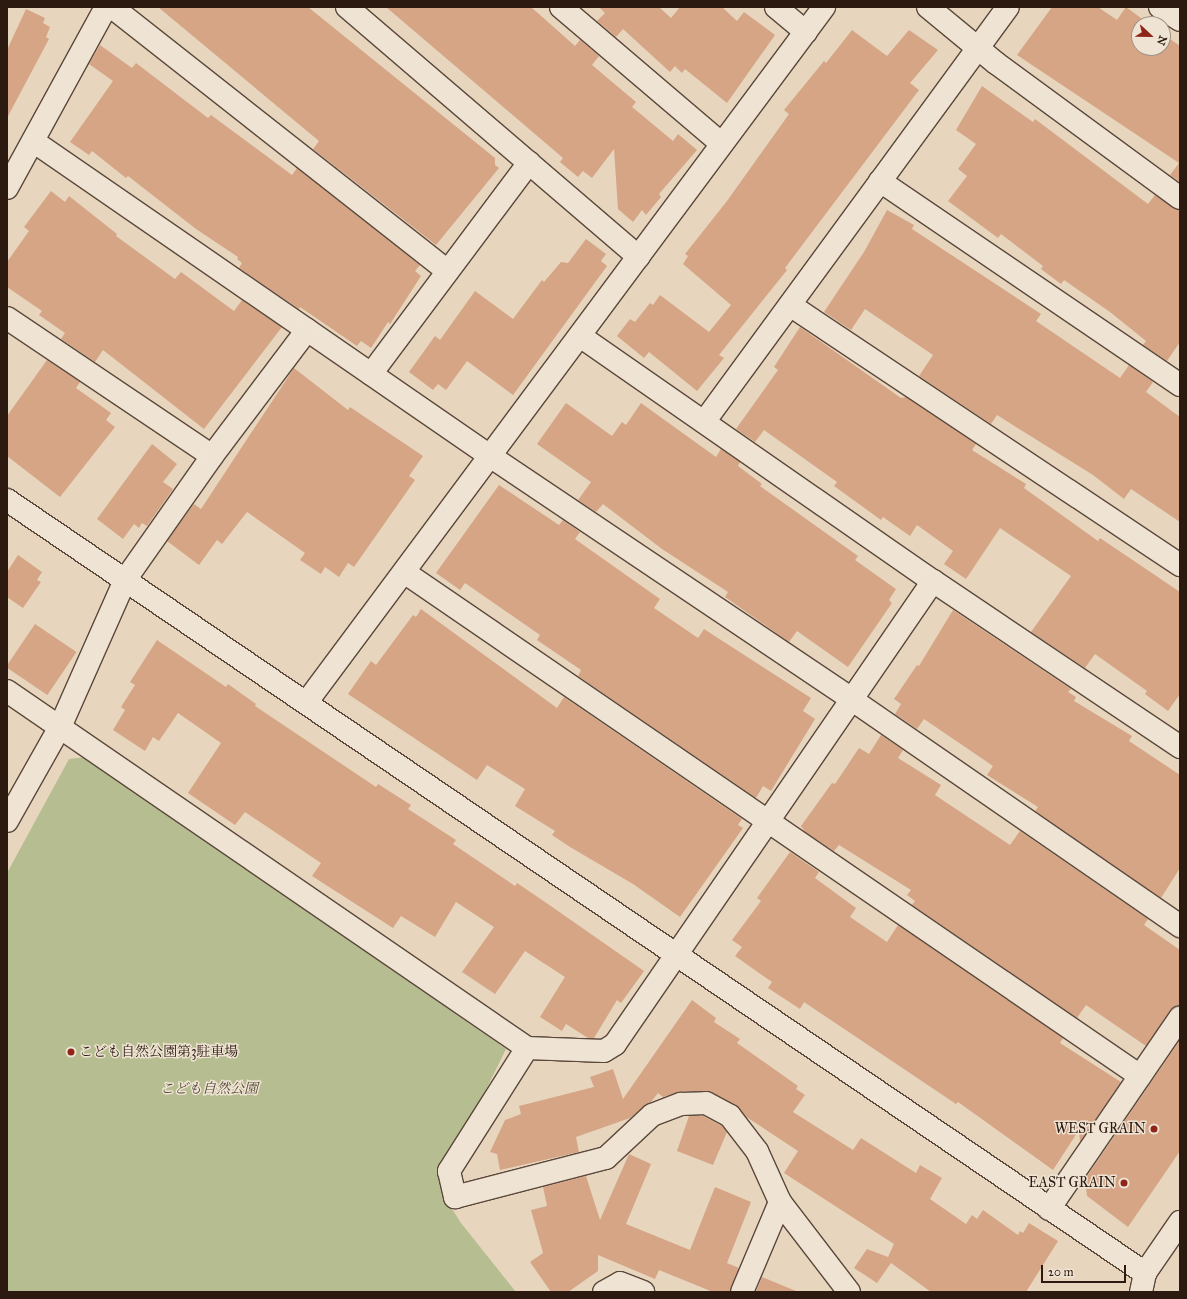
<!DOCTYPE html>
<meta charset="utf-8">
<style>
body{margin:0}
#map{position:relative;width:1187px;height:1299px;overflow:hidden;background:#e7d6bd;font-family:"IM FELL Great Primer","Noto Serif JP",serif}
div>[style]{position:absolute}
.green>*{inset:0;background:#b6be91}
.building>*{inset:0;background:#d5a586;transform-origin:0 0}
.roads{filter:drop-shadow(1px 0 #5b483b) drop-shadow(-1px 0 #5b483b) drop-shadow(0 1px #5b483b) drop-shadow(0 -1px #5b483b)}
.minor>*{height:22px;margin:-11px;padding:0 11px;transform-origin:11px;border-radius:11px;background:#efe4d4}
.tertiary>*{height:22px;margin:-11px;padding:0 11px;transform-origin:11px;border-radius:11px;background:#efe4d4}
.dots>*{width:11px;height:11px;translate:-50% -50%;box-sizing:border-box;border:2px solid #efe4d4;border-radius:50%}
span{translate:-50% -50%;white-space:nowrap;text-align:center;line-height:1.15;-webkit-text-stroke:3px #efe4d4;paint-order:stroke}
.poi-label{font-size:14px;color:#2c1910}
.left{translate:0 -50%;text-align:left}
.right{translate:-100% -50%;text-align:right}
.park-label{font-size:14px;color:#554b37;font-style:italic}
.frame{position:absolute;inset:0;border:8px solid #2c1910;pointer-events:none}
.north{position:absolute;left:1131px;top:16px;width:40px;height:40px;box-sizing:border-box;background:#efe4d4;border:1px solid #a19386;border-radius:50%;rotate:112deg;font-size:11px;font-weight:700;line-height:16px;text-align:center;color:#2c1910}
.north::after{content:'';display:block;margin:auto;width:14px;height:18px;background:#8f2418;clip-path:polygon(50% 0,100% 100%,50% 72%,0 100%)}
.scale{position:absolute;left:1041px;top:1265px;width:85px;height:18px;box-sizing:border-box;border:2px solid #2c1910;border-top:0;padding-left:5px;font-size:12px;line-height:14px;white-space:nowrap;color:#2c1910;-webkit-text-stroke:3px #efe4d4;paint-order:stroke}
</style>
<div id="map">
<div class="green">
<div style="clip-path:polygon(86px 757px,506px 1049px,442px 1179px,445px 1198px,461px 1223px,516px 1292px,7px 1292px,7px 873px,69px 759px)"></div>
</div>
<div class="building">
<div style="clip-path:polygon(158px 7px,308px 7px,495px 158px,495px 165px,499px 168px,436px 245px,313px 149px,319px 141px)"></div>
<div style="clip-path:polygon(386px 7px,531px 7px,575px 46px,580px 40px,599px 56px,592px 65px,636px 102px,632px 107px,637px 111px,673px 141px,678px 134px,697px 150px,659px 194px,661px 197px,646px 215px,642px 210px,633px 222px,618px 209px,614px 149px,592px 178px,583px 171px,578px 177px,560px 162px,563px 158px)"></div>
<div style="clip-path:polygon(599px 7px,659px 7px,671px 18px,680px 7px,722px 7px,737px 21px,744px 12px,775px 35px,727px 103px,685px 69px,682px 73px,675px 66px,670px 72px,623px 29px,616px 37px,597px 21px,605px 13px)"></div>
<div style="clip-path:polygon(1052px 7px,1098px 7px,1117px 20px,1126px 7px,1149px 24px,1139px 24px,1139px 48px,1163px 48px,1163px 34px,1180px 46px,1180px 182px,1170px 175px,1179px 163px,1017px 55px)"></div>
<div style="clip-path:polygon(26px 9px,45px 18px,43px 23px,50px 27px,46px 37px,49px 39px,7px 118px,7px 50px)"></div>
<div style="clip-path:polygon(852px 30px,887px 56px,909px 30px,938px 50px,910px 83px,919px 90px,785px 268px,787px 270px,719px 355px,724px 358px,697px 391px,649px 352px,644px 358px,617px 336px,630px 319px,635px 322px,650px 303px,653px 305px,660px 295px,709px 332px,731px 305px,683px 264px,688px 256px,685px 254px,727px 201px,789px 114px,784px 110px,824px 61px,826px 63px)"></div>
<div style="clip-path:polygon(100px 45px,132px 68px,136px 63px,208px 118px,211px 115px,292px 175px,297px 168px,420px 265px,415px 271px,421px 276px,390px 324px,388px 322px,371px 348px,361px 341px,357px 346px,300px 307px,299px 309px,239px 268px,242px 263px,237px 259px,238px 257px,196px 229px,128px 176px,126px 178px,92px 151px,89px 155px,70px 142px,113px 81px,89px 64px)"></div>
<div style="clip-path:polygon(982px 86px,1033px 122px,1035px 119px,1148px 204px,1155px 195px,1180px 210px,1180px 342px,1167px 361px,1143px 345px,1146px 341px,1110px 312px,1064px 280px,1061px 284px,1041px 269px,1043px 266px,1001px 234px,998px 238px,948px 201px,967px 176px,958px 169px,976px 144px,956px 130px)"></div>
<div style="clip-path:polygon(51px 191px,65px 202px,69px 196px,117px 234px,116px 236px,175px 279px,181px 272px,234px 311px,242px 300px,282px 327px,204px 429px,103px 350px,95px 362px,61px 339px,65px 333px,39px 315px,42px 311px,7px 287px,7px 262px,29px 231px,24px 227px)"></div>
<div style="clip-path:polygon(887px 210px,914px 225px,912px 229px,1041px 314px,1036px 321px,1120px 378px,1129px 365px,1153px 382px,1146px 392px,1180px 417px,1180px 522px,1131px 489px,1124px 499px,1093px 475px,997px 415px,991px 424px,919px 376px,933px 355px,865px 309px,851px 330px,824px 312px,864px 252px)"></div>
<div style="clip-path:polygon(586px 239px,606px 254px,601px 261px,607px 266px,513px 395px,467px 361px,446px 390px,438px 384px,433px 390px,409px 372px,435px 336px,440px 340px,475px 291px,513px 319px,542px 280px,544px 282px,561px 262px,568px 263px)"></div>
<div style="clip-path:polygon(800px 327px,901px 398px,906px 397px,976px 444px,972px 450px,1026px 484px,1024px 488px,1098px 541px,1100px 538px,1180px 592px,1180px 694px,1168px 711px,1145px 694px,1147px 691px,1095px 654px,1085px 668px,1031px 632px,1071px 576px,1000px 528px,966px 579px,944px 564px,953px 551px,917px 525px,910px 536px,883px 517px,881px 520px,834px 486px,837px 482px,764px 430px,755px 442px,736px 429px,778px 370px,774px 367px)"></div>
<div style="clip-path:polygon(47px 360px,80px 382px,76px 388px,111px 413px,106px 420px,115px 427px,60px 497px,7px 456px,7px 416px)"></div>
<div style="clip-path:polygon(294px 368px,348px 410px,350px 407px,423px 456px,409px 476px,415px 480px,354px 567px,348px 563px,339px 577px,325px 567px,321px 574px,300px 560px,305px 553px,247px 512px,222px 544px,217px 540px,199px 565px,167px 541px,194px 504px,201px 509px)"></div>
<div style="clip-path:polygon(566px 403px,612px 436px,622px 422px,626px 425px,641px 403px,716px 457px,721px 449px,740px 462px,738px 466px,762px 484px,760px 486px,858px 556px,855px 560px,896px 589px,889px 600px,892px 603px,848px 667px,797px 631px,789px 642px,725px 597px,728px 592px,662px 549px,603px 504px,596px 512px,578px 500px,591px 482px,537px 444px)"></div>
<div style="clip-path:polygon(152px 444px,177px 464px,163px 482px,173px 489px,147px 526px,142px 523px,139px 528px,134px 524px,123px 539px,97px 519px)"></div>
<div style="clip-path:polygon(499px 485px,559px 525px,563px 520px,580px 532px,575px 539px,660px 599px,654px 608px,698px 638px,704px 629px,811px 698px,803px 711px,815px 719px,771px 791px,763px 786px,756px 798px,578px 676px,581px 670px,537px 640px,540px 635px,465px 583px,460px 590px,436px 573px)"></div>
<div style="clip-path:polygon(18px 555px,42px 572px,37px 580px,41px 582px,23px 608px,7px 597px,7px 572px)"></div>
<div style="clip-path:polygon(421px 609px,557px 708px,564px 697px,742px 819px,738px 825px,743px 828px,680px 917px,633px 884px,570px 847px,552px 835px,555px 831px,515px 806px,525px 789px,487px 765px,477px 780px,348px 694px,371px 661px,376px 665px,413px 615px,416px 617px)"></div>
<div style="clip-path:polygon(953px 610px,1071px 689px,1068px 692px,1076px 697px,1074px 701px,1132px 736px,1129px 741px,1180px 775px,1180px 868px,1161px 898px,1035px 811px,1038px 807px,987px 775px,993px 766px,924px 719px,917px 729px,895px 714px,901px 704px,894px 699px,917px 665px,919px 666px)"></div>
<div style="left:35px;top:624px;width:50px;height:52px;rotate:34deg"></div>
<div style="clip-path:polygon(157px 640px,226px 687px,228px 684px,256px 704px,255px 706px,376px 787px,378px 784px,411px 805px,408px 809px,456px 840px,453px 844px,515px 886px,517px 883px,545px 902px,644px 971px,621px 1003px,617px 1000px,594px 1038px,588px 1038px,566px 1024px,562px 1031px,540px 1017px,565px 977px,525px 951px,495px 994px,462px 972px,494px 927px,456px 902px,435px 937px,401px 916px,393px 928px,312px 876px,321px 863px,245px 812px,235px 825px,188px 793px,221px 743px,178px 713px,159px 741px,153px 737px,145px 751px,113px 730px,125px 710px,121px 707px,135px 685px,130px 682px)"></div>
<div style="clip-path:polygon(881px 735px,903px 750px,898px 758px,941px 785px,935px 795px,1010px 845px,1020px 831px,1148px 919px,1144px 925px,1180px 950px,1180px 1006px,1170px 1011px,1146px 1046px,1086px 1005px,1077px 1018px,912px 905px,915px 901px,907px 895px,911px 890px,839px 845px,834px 851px,805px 832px,801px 826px,832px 783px,835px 784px,859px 748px,869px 754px)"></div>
<div style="clip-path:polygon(790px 852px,819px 872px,815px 878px,856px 908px,850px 917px,887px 942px,898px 925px,1063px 1038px,1060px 1043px,1121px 1082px,1080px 1142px,1079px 1130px,1053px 1170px,958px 1102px,956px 1104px,804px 1002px,800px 1009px,768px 988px,772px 982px,735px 956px,742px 947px,732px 940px,761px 901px,757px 898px)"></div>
<div style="clip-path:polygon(692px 1000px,716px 1018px,714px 1022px,740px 1039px,737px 1043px,798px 1086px,796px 1089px,805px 1095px,793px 1112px,853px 1150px,861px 1138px,916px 1173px,920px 1165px,942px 1178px,930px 1199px,966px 1224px,972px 1215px,977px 1219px,983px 1210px,1018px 1235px,1020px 1231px,1023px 1233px,1029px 1223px,1058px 1241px,1026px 1292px,931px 1292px,891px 1263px,877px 1283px,854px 1268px,867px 1249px,888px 1257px,894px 1244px,784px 1173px,798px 1151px,745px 1116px,736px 1105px,706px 1091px,680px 1092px,663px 1097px,658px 1093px,651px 1102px,630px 1118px,576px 1137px,579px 1152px,500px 1170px,497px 1154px,490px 1152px,505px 1120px,521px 1114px,519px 1106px,594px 1087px,590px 1077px,613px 1069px,623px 1099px)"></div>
<div style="clip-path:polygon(1180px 1040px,1180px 1151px,1128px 1227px,1087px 1196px,1085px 1179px)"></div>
<div style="clip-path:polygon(689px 1116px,703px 1116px,722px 1126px,727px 1132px,713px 1165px,677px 1151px)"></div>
<div style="clip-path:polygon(629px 1154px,651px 1164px,626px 1224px,690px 1250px,715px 1187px,751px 1202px,727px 1263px,739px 1268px,730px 1292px,713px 1292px,659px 1270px,655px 1279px,598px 1255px,598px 1271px,568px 1292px,551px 1292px,530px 1262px,543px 1253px,531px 1210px,547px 1206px,543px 1187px,586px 1176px,600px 1220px)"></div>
<div style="clip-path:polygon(762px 1277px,796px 1291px,796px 1292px,756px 1292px)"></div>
</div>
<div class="roads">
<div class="minor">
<div style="left:112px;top:7px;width:427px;rotate:38.2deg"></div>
<div style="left:347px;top:7px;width:384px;rotate:40.6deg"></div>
<div style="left:561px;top:7px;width:211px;rotate:40.4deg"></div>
<div style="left:776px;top:7px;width:39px;rotate:40deg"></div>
<div style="left:928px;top:7px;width:88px;rotate:39.5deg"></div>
<div style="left:996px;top:63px;width:228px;rotate:36.3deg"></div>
<div style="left:1160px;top:7px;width:24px;rotate:33deg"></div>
<div style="left:33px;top:141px;width:555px;rotate:34.58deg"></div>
<div style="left:490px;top:456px;width:435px;rotate:33.9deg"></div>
<div style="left:851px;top:699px;width:400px;rotate:34.6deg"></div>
<div style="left:880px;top:181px;width:363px;rotate:34.2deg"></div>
<div style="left:790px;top:305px;width:469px;rotate:33.7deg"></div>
<div style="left:7px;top:318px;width:247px;rotate:33.9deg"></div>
<div style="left:580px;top:336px;width:430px;rotate:34.8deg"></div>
<div style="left:933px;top:581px;width:298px;rotate:33.9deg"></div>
<div style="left:371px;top:374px;width:264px;rotate:-53.2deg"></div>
<div style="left:704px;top:422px;width:514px;rotate:-53.78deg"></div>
<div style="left:404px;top:572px;width:892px;rotate:34.4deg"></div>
<div style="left:7px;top:691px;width:631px;rotate:34.47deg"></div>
<div style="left:527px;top:1048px;width:77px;rotate:2.2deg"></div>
<div style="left:604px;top:1051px;width:13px;rotate:-32deg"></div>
<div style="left:615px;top:1044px;width:562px;rotate:-55.52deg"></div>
<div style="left:306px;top:703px;width:868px;rotate:-53.34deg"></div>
<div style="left:7px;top:821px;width:108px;rotate:-60.6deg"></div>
<div style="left:60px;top:727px;width:161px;rotate:-66.1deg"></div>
<div style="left:125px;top:580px;width:151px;rotate:-54.9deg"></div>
<div style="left:212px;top:456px;width:158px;rotate:-53deg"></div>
<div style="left:527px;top:1048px;width:146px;rotate:122.4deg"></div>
<div style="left:449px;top:1171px;width:27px;rotate:77deg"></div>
<div style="left:455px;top:1197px;width:156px;rotate:-14.5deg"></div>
<div style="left:606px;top:1158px;width:63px;rotate:-43.1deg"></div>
<div style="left:652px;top:1115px;width:31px;rotate:-21deg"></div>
<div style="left:681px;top:1104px;width:25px;rotate:-2deg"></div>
<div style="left:706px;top:1103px;width:27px;rotate:28deg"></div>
<div style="left:730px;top:1116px;width:44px;rotate:52.4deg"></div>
<div style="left:757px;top:1151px;width:56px;rotate:65.7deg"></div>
<div style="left:780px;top:1202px;width:113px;rotate:52.5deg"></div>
<div style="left:1049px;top:1209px;width:232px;rotate:-55.6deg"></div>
<div style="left:604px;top:1292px;width:18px;rotate:-29deg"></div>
<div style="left:620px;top:1283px;width:25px;rotate:21deg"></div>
<div style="left:742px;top:1292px;width:98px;rotate:-67.1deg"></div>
</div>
<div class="tertiary">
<div style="left:7px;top:188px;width:206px;rotate:-61.3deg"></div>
<div style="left:7px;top:500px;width:1376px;rotate:34.19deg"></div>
<div style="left:1141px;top:1292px;width:19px;rotate:-78deg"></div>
<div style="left:1145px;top:1273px;width:62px;rotate:-55.5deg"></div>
</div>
</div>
<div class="dots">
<div style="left:71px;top:1052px;background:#8f2418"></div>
<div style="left:1154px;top:1129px;background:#8f2418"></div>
<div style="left:1124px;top:1183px;background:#8f2418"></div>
</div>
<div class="poi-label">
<span class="left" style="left:79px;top:1052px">こども自然公園第3駐車場</span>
<span class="right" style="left:1146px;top:1129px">WEST GRAIN</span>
<span class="right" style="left:1116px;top:1183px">EAST GRAIN</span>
</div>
<div class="park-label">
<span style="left:209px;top:1089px">こども自然公園</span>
</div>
<div class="frame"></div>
<div class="north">N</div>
<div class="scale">20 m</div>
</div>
